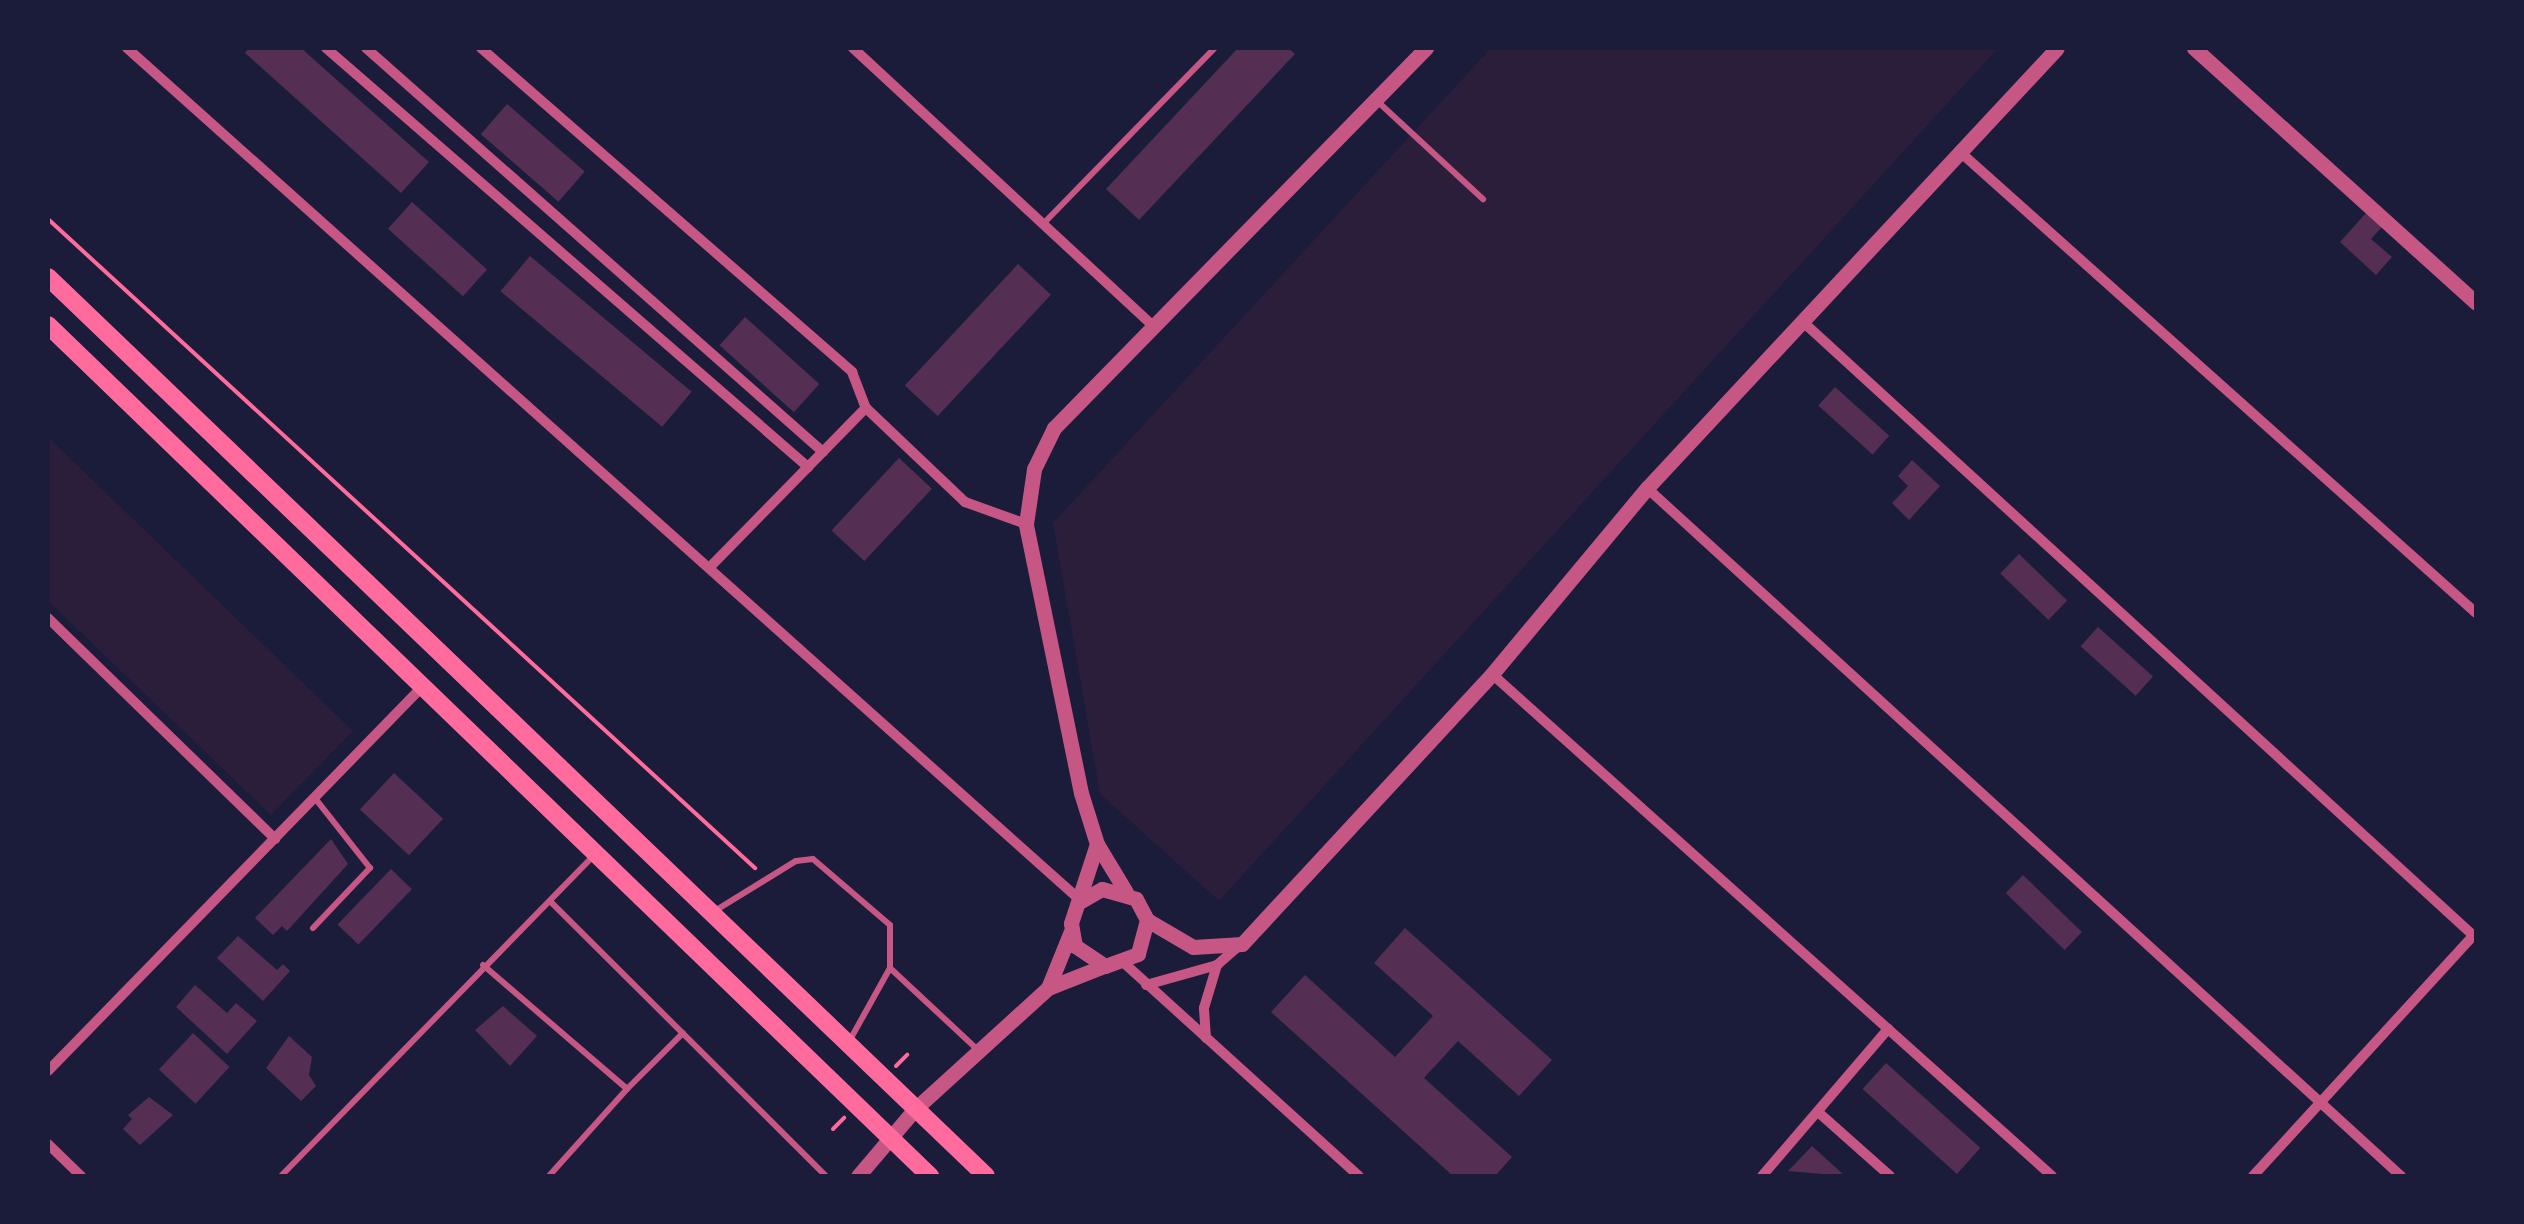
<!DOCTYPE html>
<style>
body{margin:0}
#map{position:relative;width:2524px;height:1224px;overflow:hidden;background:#1b1b3a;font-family:Montserrat,sans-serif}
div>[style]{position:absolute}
.green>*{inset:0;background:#2a1e3b}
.building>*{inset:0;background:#542f53;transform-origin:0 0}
.path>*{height:4px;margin:-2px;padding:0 2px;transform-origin:2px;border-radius:2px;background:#ff6b9d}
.service>*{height:6px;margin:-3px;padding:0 3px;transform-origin:3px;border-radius:3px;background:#c65784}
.minor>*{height:10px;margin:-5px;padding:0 5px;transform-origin:5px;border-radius:5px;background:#c65784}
.tertiary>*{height:15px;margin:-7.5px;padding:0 7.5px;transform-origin:7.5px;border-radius:7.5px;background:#c65784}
.secondary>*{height:18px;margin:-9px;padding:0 9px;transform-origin:9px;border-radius:9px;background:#ff6b9d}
span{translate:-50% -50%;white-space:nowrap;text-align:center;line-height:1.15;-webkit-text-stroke:8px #1b1b3a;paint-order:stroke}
.frame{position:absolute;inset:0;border:50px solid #1b1b3a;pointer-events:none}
</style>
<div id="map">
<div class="green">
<div style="clip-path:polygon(1491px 48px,1998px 48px,1219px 901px,1100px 794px,1053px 523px)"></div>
<div style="clip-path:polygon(48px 437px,353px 731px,271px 815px,48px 601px)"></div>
</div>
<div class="building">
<div style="clip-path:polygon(249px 48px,301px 48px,429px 162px,401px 193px,245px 53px)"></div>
<div style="clip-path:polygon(1238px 48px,1288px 48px,1295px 54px,1139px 220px,1106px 189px)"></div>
<div style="left:507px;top:104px;width:103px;height:40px;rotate:41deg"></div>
<div style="left:412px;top:202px;width:101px;height:36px;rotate:42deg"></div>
<div style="clip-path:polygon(2366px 213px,2382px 227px,2371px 239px,2392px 257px,2376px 275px,2340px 242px)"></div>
<div style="left:530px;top:256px;width:211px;height:46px;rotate:40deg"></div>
<div style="left:1018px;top:264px;width:45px;height:166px;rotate:43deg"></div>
<div style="left:745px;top:317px;width:100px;height:38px;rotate:42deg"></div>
<div style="left:1835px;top:387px;width:73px;height:25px;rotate:42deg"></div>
<div style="left:899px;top:458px;width:45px;height:99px;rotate:43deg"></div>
<div style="clip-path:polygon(1912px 460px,1940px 486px,1909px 520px,1892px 503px,1908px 486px,1898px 476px)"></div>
<div style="left:2019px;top:554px;width:67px;height:27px;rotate:44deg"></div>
<div style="left:2098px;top:627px;width:74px;height:26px;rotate:42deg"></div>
<div style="left:394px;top:773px;width:67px;height:50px;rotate:43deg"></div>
<div style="clip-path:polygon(331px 839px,348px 864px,287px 931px,282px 926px,273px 935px,255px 918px)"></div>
<div style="left:391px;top:869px;width:29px;height:77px;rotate:44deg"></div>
<div style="left:2023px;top:875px;width:82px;height:25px;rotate:44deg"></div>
<div style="clip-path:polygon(1405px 928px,1552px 1060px,1519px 1096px,1458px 1041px,1424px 1078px,1512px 1157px,1495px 1176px,1453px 1176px,1271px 1012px,1305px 975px,1395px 1057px,1433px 1016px,1374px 963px)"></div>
<div style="clip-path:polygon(238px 936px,277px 970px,283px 964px,290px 971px,263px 1001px,217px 958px)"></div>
<div style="clip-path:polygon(195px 985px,227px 1013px,236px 1003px,257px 1021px,227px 1054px,176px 1007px)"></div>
<div style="clip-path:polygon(503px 1006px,537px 1036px,510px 1066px,475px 1030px)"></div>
<div style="left:193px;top:1033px;width:50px;height:50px;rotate:43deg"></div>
<div style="clip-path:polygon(289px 1036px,312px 1057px,309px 1075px,316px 1086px,301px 1101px,266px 1068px)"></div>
<div style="left:1886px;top:1063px;width:127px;height:35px;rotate:42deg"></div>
<div style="clip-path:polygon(149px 1097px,173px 1115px,140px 1145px,123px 1129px,132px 1119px,128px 1115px)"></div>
<div style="clip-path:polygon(1812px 1146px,1845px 1176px,1788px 1171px)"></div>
</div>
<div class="path">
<div style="left:48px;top:219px;width:960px;rotate:42.55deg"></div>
<div style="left:896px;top:1066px;width:16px;rotate:-45deg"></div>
<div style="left:833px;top:1129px;width:16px;rotate:-45deg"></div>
</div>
<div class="service">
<div style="left:1376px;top:100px;width:146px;rotate:42.8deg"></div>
<div style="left:1043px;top:224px;width:246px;rotate:-45.7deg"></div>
<div style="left:550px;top:901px;width:390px;rotate:44.9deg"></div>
<div style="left:713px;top:912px;width:97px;rotate:-31.6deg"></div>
<div style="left:796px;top:861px;width:17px;rotate:-7deg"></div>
<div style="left:813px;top:859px;width:101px;rotate:40.6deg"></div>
<div style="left:890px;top:925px;width:43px;rotate:90deg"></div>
<div style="left:890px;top:968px;width:82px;rotate:119.1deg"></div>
<div style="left:313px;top:928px;width:83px;rotate:-46.5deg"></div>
<div style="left:370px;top:868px;width:89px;rotate:-128.2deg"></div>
<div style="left:483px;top:965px;width:190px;rotate:40.7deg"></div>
<div style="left:627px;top:1089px;width:117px;rotate:131.9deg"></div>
<div style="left:890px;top:968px;width:120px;rotate:43deg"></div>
<div style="left:627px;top:1089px;width:79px;rotate:-45deg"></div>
<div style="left:281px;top:1176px;width:448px;rotate:-45.7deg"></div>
</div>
<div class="minor">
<div style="left:127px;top:48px;width:1278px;rotate:41.8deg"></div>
<div style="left:326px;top:48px;width:639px;rotate:41deg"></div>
<div style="left:366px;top:48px;width:610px;rotate:41.48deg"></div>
<div style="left:481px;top:48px;width:493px;rotate:41.1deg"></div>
<div style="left:852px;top:372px;width:39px;rotate:69deg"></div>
<div style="left:866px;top:408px;width:137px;rotate:43.5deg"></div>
<div style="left:965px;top:502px;width:65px;rotate:19.8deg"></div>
<div style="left:853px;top:48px;width:406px;rotate:42.8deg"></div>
<div style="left:1959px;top:151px;width:693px;rotate:41.78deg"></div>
<div style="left:1802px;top:321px;width:914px;rotate:42.47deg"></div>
<div style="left:1647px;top:488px;width:1021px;rotate:42.38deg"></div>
<div style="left:712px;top:565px;width:220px;rotate:-45.6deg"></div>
<div style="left:48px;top:618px;width:317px;rotate:44.2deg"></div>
<div style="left:1492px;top:674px;width:752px;rotate:41.87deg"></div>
<div style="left:1124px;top:963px;width:317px;rotate:42.2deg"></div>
<div style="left:1146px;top:985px;width:74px;rotate:-15.7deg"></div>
<div style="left:1217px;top:965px;width:30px;rotate:-41deg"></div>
<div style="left:1206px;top:1038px;width:30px;rotate:-94deg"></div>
<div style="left:1204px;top:1008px;width:45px;rotate:-73.2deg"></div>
<div style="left:48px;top:1071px;width:537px;rotate:-45.75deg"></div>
<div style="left:1818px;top:1112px;width:96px;rotate:41.6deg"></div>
<div style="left:48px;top:1144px;width:46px;rotate:44.1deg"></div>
<div style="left:1762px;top:1176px;width:194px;rotate:-49.4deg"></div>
<div style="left:2253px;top:1176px;width:328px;rotate:-47.5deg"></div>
</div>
<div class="tertiary">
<div style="left:2194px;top:48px;width:380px;rotate:42.1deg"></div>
<div style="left:1126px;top:892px;width:56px;rotate:-121.1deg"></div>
<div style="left:1097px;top:844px;width:53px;rotate:-107.4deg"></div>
<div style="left:1081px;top:793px;width:275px;rotate:-101.6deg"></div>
<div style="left:1026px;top:524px;width:56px;rotate:-81.7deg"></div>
<div style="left:1034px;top:469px;width:46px;rotate:-64deg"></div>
<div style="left:1054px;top:428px;width:532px;rotate:-45.61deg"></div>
<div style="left:1081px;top:901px;width:24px;rotate:-30deg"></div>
<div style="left:1102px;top:889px;width:35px;rotate:16deg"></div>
<div style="left:1136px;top:899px;width:24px;rotate:62deg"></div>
<div style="left:1147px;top:920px;width:35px;rotate:105deg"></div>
<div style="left:1138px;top:954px;width:35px;rotate:160deg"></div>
<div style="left:1105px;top:966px;width:36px;rotate:-146deg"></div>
<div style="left:1075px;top:946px;width:23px;rotate:-100deg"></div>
<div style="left:1071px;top:923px;width:83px;rotate:-71.8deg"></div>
<div style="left:1147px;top:920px;width:53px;rotate:30.4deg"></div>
<div style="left:1193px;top:947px;width:49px;rotate:-3.5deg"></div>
<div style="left:1242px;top:944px;width:368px;rotate:-47.2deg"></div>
<div style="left:1492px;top:674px;width:242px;rotate:-50.2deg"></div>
<div style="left:1647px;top:488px;width:601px;rotate:-47.02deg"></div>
<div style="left:1048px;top:988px;width:60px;rotate:-21.4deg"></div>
<div style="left:858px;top:1176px;width:88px;rotate:-49.6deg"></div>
<div style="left:915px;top:1109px;width:180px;rotate:-42.3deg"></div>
<div style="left:1048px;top:988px;width:61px;rotate:-68deg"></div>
</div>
<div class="secondary">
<div style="left:48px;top:277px;width:1299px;rotate:43.78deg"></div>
<div style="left:48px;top:325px;width:1226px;rotate:43.98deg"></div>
</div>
<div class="frame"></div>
</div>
